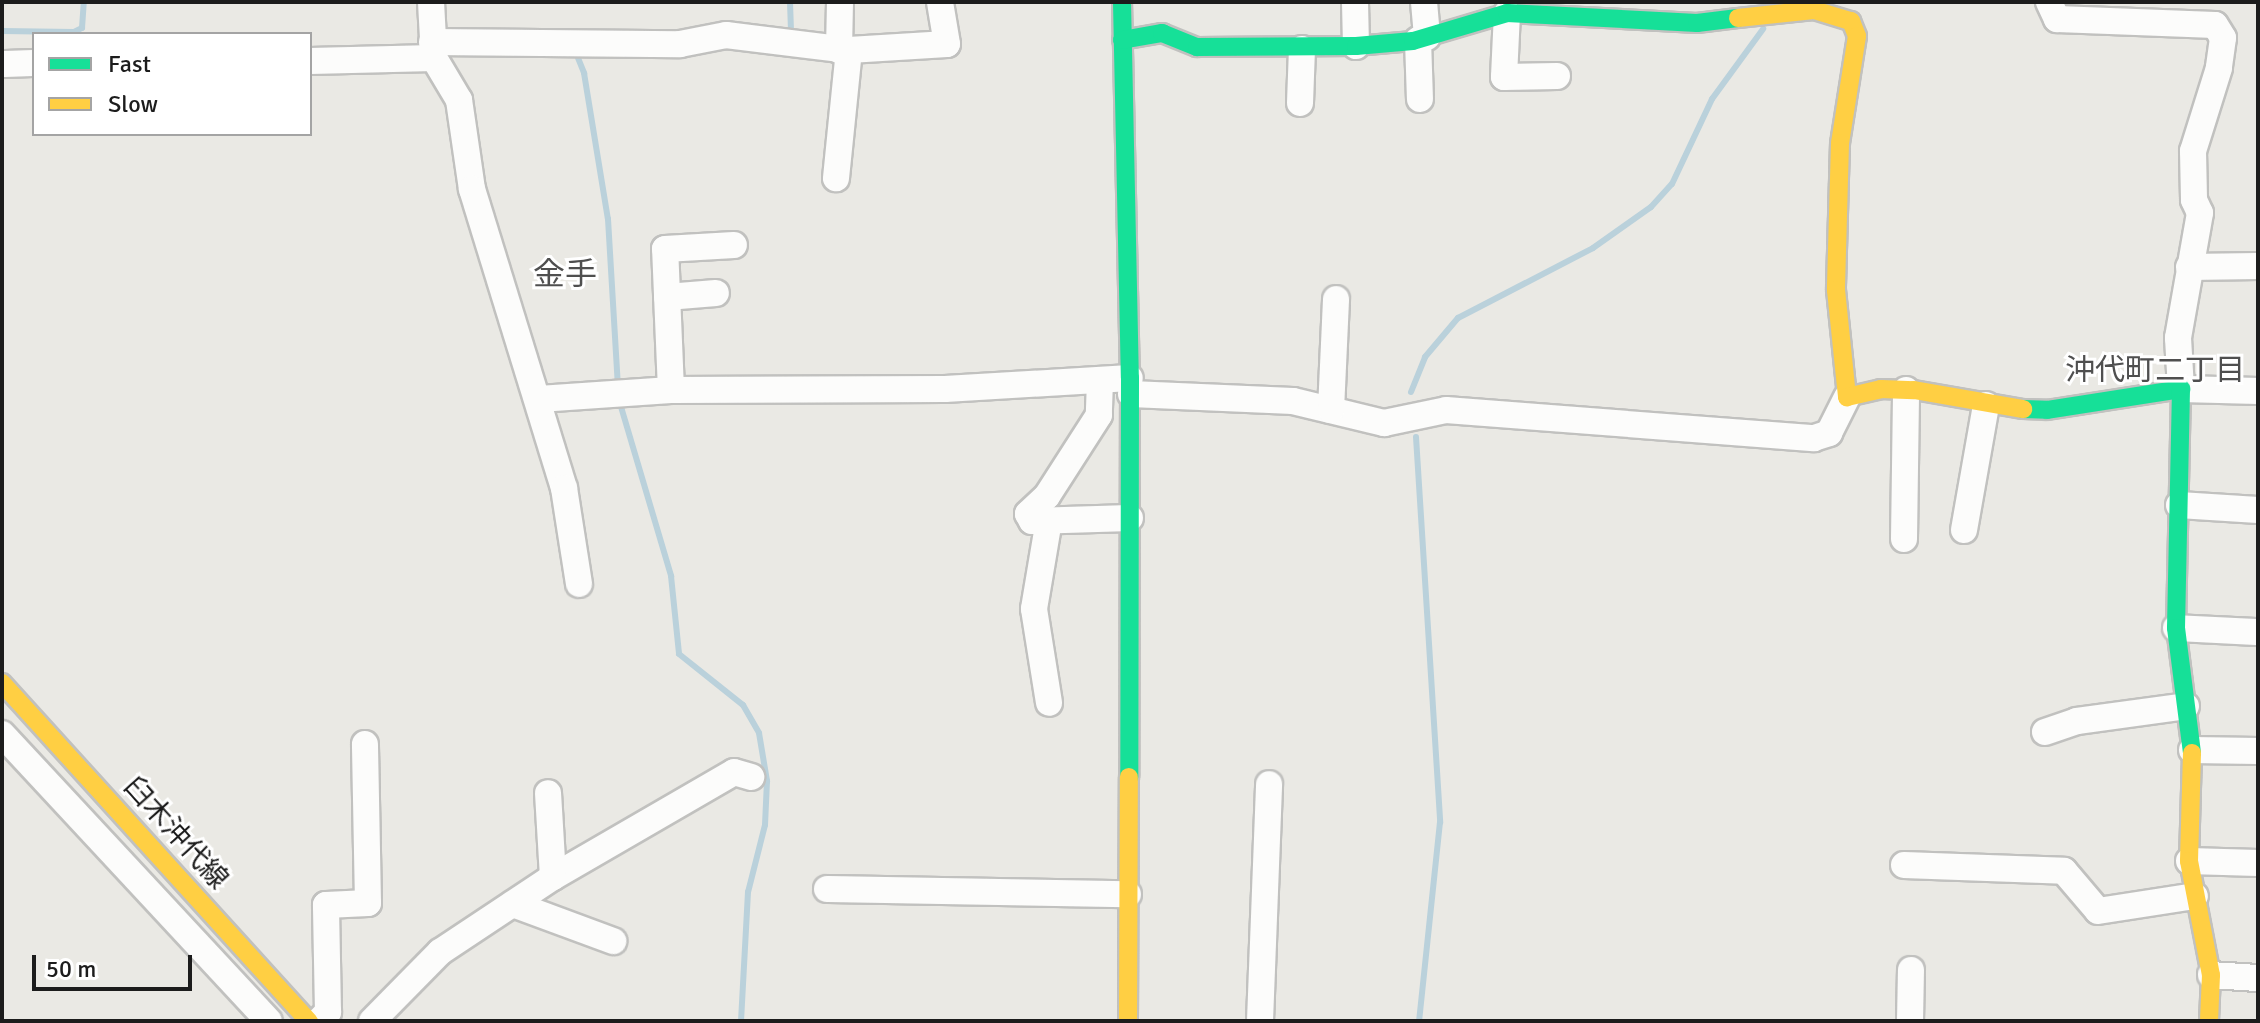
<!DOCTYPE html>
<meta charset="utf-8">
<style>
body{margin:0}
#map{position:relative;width:2260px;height:1023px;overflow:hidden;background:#eae9e4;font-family:Signika,"Noto Sans JP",sans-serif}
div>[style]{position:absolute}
.stream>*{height:6px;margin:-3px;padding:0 3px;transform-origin:3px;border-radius:3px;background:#bad1db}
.roads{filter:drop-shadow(2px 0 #c1c1bf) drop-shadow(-2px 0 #c1c1bf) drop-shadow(0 2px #c1c1bf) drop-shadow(0 -2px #c1c1bf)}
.street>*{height:26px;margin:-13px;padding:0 13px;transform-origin:13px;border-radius:13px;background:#fcfcfb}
.fast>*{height:18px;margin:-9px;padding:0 9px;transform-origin:9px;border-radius:9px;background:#16e098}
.slow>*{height:18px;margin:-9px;padding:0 9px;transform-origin:9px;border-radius:9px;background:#ffcf43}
span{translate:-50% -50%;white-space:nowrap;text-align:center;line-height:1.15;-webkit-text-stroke:6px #fff;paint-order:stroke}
.street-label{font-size:28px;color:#1c1c1c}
.neighbourhood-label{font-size:30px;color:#4f4f4f}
.quarter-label{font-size:32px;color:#4f4f4f}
.frame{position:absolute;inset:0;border:4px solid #1c1c1c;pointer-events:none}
.legend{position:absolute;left:32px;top:32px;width:280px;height:104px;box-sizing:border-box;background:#fff;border:2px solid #a4a4a4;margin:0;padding:10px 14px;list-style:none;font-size:24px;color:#1c1c1c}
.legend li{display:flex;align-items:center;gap:16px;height:40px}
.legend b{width:40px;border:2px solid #a4a4a4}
.scale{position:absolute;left:32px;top:955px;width:160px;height:36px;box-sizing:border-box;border:4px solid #1c1c1c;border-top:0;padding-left:10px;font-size:24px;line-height:28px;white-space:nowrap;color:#1c1c1c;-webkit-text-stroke:6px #fff;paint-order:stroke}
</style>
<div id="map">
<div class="stream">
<div style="left:790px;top:2px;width:32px;rotate:88deg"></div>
<div style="left:2px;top:31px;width:72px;rotate:0.8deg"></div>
<div style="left:74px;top:32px;width:9px;rotate:-27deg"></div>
<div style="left:82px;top:28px;width:26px;rotate:-86deg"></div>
<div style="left:576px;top:53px;width:22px;rotate:68deg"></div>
<div style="left:584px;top:73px;width:148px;rotate:80.7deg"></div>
<div style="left:608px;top:219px;width:170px;rotate:86.6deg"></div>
<div style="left:1411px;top:392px;width:38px;rotate:-68deg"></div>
<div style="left:1425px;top:357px;width:51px;rotate:-49.8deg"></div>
<div style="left:1458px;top:318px;width:152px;rotate:-27.4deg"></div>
<div style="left:1593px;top:248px;width:71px;rotate:-35.3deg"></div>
<div style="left:1651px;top:207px;width:31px;rotate:-48deg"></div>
<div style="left:1672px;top:184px;width:94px;rotate:-64.8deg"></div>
<div style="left:1712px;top:99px;width:87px;rotate:-53.9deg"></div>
<div style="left:619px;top:400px;width:184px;rotate:73.5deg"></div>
<div style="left:671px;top:576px;width:78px;rotate:84.1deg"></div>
<div style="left:679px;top:654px;width:82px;rotate:38.6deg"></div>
<div style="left:743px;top:705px;width:32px;rotate:60deg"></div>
<div style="left:759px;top:733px;width:49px;rotate:80.5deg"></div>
<div style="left:767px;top:781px;width:44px;rotate:92.6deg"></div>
<div style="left:765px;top:825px;width:69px;rotate:104.2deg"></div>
<div style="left:748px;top:892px;width:129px;rotate:93.1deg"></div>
<div style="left:1416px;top:437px;width:386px;rotate:86.4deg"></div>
<div style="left:1440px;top:822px;width:200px;rotate:96deg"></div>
</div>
<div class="roads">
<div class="street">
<div style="left:431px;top:2px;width:56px;rotate:86.9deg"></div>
<div style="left:434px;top:58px;width:49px;rotate:59.2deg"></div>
<div style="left:459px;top:100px;width:90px;rotate:81.7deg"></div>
<div style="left:472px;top:189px;width:313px;rotate:72.9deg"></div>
<div style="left:564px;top:488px;width:97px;rotate:81.1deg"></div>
<div style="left:1355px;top:2px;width:44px;rotate:88.7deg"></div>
<div style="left:1424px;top:2px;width:35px;rotate:85deg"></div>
<div style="left:2049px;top:2px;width:19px;rotate:65deg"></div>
<div style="left:2057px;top:19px;width:158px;rotate:2.2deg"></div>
<div style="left:2215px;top:25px;width:15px;rotate:58deg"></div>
<div style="left:2223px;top:38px;width:30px;rotate:98deg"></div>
<div style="left:2219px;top:68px;width:87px;rotate:107.4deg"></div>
<div style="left:2193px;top:151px;width:49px;rotate:88.8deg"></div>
<div style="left:2194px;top:200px;width:14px;rotate:65deg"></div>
<div style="left:2200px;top:213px;width:127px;rotate:100deg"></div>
<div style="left:2178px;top:338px;width:51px;rotate:86.6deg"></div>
<div style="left:2181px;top:389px;width:77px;rotate:1.5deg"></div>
<div style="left:1507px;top:13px;width:64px;rotate:92.7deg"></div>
<div style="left:1504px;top:77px;width:53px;rotate:-1.1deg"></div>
<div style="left:1418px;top:40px;width:59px;rotate:88.1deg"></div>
<div style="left:432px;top:42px;width:248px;rotate:0.5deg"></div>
<div style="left:680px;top:44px;width:47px;rotate:-11.1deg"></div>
<div style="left:726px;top:35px;width:124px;rotate:7deg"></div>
<div style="left:849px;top:50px;width:129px;rotate:95.8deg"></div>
<div style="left:839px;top:50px;width:48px;rotate:-88.8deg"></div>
<div style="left:849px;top:50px;width:98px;rotate:-3.5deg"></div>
<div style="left:947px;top:44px;width:43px;rotate:-99.5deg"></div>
<div style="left:310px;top:61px;width:124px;rotate:-1.4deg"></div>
<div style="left:2px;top:64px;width:32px;rotate:-2deg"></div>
<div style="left:1300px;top:103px;width:54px;rotate:-87.9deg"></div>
<div style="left:2189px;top:267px;width:69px;rotate:-0.8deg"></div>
<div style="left:667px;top:297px;width:49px;rotate:-4.7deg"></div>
<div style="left:1100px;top:380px;width:35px;rotate:92deg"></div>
<div style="left:1099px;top:415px;width:96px;rotate:122.7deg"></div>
<div style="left:1047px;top:496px;width:26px;rotate:137deg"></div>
<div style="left:1028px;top:514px;width:8px;rotate:60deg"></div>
<div style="left:1032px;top:521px;width:98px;rotate:-1.8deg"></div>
<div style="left:671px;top:390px;width:141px;rotate:-92.4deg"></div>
<div style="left:665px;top:249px;width:69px;rotate:-3.3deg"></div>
<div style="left:1131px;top:394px;width:162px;rotate:2.5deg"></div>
<div style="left:1293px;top:401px;width:94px;rotate:13.6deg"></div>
<div style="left:1384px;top:423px;width:63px;rotate:-11.8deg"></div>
<div style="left:1446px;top:410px;width:369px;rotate:4.4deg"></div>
<div style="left:1814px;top:438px;width:16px;rotate:-18deg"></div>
<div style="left:1829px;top:433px;width:40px;rotate:-63.4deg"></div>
<div style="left:539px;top:399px;width:132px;rotate:-3.9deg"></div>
<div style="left:671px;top:390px;width:274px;rotate:-0.2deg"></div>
<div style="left:945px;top:389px;width:185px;rotate:-3.4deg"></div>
<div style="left:1331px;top:410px;width:111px;rotate:-87.4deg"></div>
<div style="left:2179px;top:505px;width:79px;rotate:3.6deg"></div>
<div style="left:1049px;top:520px;width:90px;rotate:99.6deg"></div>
<div style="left:1034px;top:609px;width:95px;rotate:80.9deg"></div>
<div style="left:1964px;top:530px;width:127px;rotate:-80deg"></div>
<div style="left:1904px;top:539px;width:149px;rotate:-89.2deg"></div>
<div style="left:2176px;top:628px;width:82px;rotate:2.8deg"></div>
<div style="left:2045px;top:732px;width:34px;rotate:-19deg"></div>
<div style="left:2077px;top:721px;width:110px;rotate:-7.8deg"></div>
<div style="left:2px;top:734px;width:392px;rotate:47.1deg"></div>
<div style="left:2192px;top:750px;width:66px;rotate:0.9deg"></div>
<div style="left:2189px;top:861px;width:69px;rotate:1.7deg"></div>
<div style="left:1904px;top:865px;width:160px;rotate:2.1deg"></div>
<div style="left:2064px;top:871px;width:52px;rotate:49.6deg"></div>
<div style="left:2098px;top:911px;width:98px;rotate:-8.8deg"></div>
<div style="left:553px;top:877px;width:209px;rotate:-30.1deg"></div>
<div style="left:734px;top:772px;width:18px;rotate:16deg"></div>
<div style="left:827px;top:889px;width:301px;rotate:1deg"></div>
<div style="left:513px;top:904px;width:107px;rotate:20.3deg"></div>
<div style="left:2211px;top:975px;width:47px;rotate:3.7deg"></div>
<div style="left:319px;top:1021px;width:13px;rotate:-45deg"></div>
<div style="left:328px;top:1012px;width:107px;rotate:-91.1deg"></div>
<div style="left:326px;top:905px;width:42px;rotate:-2.7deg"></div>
<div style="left:368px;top:903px;width:159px;rotate:-91.1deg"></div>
<div style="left:372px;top:1021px;width:97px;rotate:-45.4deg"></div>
<div style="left:440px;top:952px;width:136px;rotate:-33.6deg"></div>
<div style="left:553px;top:877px;width:84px;rotate:-93.4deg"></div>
<div style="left:1260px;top:1021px;width:237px;rotate:-87.8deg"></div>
<div style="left:1910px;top:1021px;width:51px;rotate:-88.9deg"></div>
</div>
<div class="fast">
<div style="left:1122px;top:2px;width:376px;rotate:88.8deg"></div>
<div style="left:1130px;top:378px;width:399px;rotate:90.1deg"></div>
<div style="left:1122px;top:40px;width:41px;rotate:-9.9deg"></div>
<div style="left:1162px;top:33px;width:38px;rotate:22deg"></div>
<div style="left:1197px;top:47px;width:159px;rotate:-0.4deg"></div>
<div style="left:1356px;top:46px;width:57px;rotate:-5deg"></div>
<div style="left:1413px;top:41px;width:98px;rotate:-16.6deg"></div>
<div style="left:1507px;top:13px;width:190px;rotate:3deg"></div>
<div style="left:1697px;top:23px;width:41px;rotate:-7deg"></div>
<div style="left:2023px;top:409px;width:24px;rotate:2deg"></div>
<div style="left:2047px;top:410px;width:136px;rotate:-8.9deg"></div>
<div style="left:2181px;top:389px;width:239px;rotate:91.2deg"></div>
<div style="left:2176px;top:628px;width:126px;rotate:82.7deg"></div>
</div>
<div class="slow">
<div style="left:1738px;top:18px;width:76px;rotate:-6deg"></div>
<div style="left:1814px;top:10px;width:39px;rotate:17deg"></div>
<div style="left:1851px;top:21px;width:16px;rotate:68deg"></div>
<div style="left:1857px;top:36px;width:108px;rotate:99deg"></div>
<div style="left:1840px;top:143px;width:147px;rotate:91.6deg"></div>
<div style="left:1836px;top:290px;width:108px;rotate:84.1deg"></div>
<div style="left:1847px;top:397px;width:35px;rotate:-13deg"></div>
<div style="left:1881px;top:389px;width:33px;rotate:2deg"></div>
<div style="left:1914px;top:390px;width:111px;rotate:9.9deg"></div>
<div style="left:2px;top:683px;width:457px;rotate:47.8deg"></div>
<div style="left:2192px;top:753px;width:108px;rotate:91.6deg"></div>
<div style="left:2189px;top:861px;width:116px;rotate:79.1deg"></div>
<div style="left:2211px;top:975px;width:46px;rotate:92.5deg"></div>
<div style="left:1128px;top:1021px;width:244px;rotate:-89.8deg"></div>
</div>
</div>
<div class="street-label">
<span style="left:176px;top:833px;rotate:48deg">臼木沖代線</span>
</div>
<div class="neighbourhood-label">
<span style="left:2155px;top:371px">沖代町二丁目</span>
</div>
<div class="quarter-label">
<span style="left:565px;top:275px">金手</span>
</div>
<div class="frame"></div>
<ul class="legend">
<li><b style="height:10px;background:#16e098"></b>Fast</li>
<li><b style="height:10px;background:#ffcf43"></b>Slow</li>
</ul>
<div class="scale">50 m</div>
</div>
